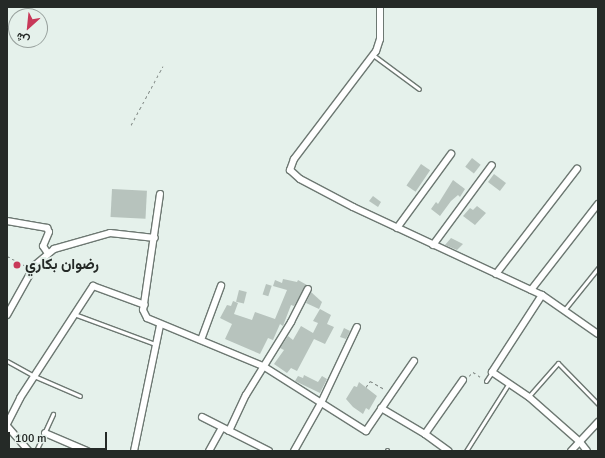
<!DOCTYPE html>
<meta charset="utf-8">
<style>
body{margin:0}
#map{position:relative;width:605px;height:458px;overflow:hidden;background:#e5f1eb;font-family:Signika,Vazirmatn,sans-serif}
div>[style]{position:absolute}
.building>*{inset:0;background:#b7c3bd;transform-origin:0 0}
.path>*{height:1px;margin-top:-0.5px;transform-origin:0;background:repeating-linear-gradient(90deg,#838b87 0 3px,transparent 0 6px)}
.roads{filter:drop-shadow(1px 0 #6d7872) drop-shadow(-1px 0 #6d7872) drop-shadow(0 1px #6d7872) drop-shadow(0 -1px #6d7872)}
.lane>*{height:3px;margin:-1.5px;padding:0 1.5px;transform-origin:1.5px;border-radius:1.5px;background:#fff}
.street>*{height:6px;margin:-3px;padding:0 3px;transform-origin:3px;border-radius:3px;background:#fff}
.dots>*{width:11px;height:11px;translate:-50% -50%;box-sizing:border-box;border:2px solid #e5f1eb;border-radius:50%}
span{translate:-50% -50%;white-space:nowrap;text-align:center;line-height:1.15;-webkit-text-stroke:4px #e5f1eb;paint-order:stroke}
.poi-label{font-size:15px;color:#252a27;font-weight:700}
.left{translate:0 -50%;text-align:left}
.frame{position:absolute;inset:0;border:8px solid #252a27;pointer-events:none}
.north{position:absolute;left:8px;top:8px;width:40px;height:40px;box-sizing:border-box;background:#e5f1eb;border:1px solid #98a19d;border-radius:50%;rotate:207deg;font-size:11px;font-weight:700;line-height:16px;text-align:center;color:#252a27}
.north::after{content:'';display:block;margin:auto;width:14px;height:18px;background:#c83959;clip-path:polygon(50% 0,100% 100%,50% 72%,0 100%)}
.scale{position:absolute;left:8px;top:432px;width:99px;height:18px;box-sizing:border-box;border:2px solid #252a27;border-top:0;padding-left:5px;font-size:12px;line-height:14px;white-space:nowrap;color:#252a27;-webkit-text-stroke:3px #e5f1eb;paint-order:stroke}
</style>
<div id="map">
<div class="building">
<div style="left:472px;top:158px;width:11px;height:11px;rotate:38deg"></div>
<div style="left:421px;top:164px;width:11px;height:26px;rotate:34deg"></div>
<div style="left:494px;top:174px;width:15px;height:10px;rotate:37deg"></div>
<div style="clip-path:polygon(453px 180px,465px 189px,460px 197px,458px 195px,451px 201px,440px 216px,431px 209px,436px 202px,438px 204px)"></div>
<div style="left:112px;top:189px;width:35px;height:28px;rotate:3deg"></div>
<div style="clip-path:polygon(373px 196px,381px 202px,378px 207px,369px 201px)"></div>
<div style="clip-path:polygon(477px 206px,486px 213px,475px 225px,463px 216px,470px 208px,473px 210px)"></div>
<div style="clip-path:polygon(451px 238px,463px 244px,457px 250px,445px 245px)"></div>
<div style="clip-path:polygon(283px 279px,297px 282px,298px 280px,307px 285px,294px 306px,291px 305px,283px 326px,280px 324px,273px 340px,268px 338px,260px 354px,225px 339px,232px 324px,220px 318px,227px 305px,231px 306px,233px 301px,238px 303px,234px 314px,252px 320px,255px 312px,275px 319px,287px 290px,273px 286px,275px 280px,282px 283px)"></div>
<div style="left:266px;top:284px;width:6px;height:11px;rotate:18deg"></div>
<div style="left:239px;top:290px;width:8px;height:12px;rotate:14deg"></div>
<div style="clip-path:polygon(311px 292px,322px 302px,319px 309px,306px 303px)"></div>
<div style="clip-path:polygon(320px 309px,331px 315px,327px 324px,334px 327px,325px 344px,314px 339px,297px 371px,291px 368px,287px 373px,274px 364px,284px 350px,280px 348px,288px 336px,293px 340px,301px 326px,313px 333px,318px 323px,313px 321px)"></div>
<div style="clip-path:polygon(344px 328px,350px 331px,346px 339px,340px 337px)"></div>
<div style="clip-path:polygon(304px 375px,318px 382px,322px 376px,327px 379px,320px 393px,295px 381px,298px 376px,303px 378px)"></div>
<div style="clip-path:polygon(359px 382px,377px 396px,369px 410px,366px 408px,363px 414px,353px 407px,346px 399px,354px 386px,357px 387px)"></div>
</div>
<div class="path">
<div style="left:131px;top:125px;width:67px;rotate:-61.5deg"></div>
<div style="left:7px;top:256px;width:21px;rotate:28deg"></div>
<div style="left:469px;top:376px;width:6px;rotate:-45deg"></div>
<div style="left:473px;top:372px;width:11px;rotate:34deg"></div>
<div style="left:366px;top:387px;width:7px;rotate:-56deg"></div>
<div style="left:370px;top:381px;width:18px;rotate:29deg"></div>
</div>
<div class="roads">
<div class="lane">
<div style="left:373px;top:55px;width:57px;rotate:36.5deg"></div>
<div style="left:565px;top:309px;width:53px;rotate:-51.2deg"></div>
<div style="left:74px;top:314px;width:86px;rotate:20.3deg"></div>
<div style="left:7px;top:361px;width:31px;rotate:29deg"></div>
<div style="left:34px;top:376px;width:50px;rotate:23.5deg"></div>
<div style="left:486px;top:381px;width:11px;rotate:-56deg"></div>
<div style="left:529px;top:396px;width:44px;rotate:-48.7deg"></div>
<div style="left:558px;top:363px;width:57px;rotate:45.7deg"></div>
<div style="left:36px;top:451px;width:41px;rotate:-65.3deg"></div>
<div style="left:387px;top:451px;width:1px;rotate:-90deg"></div>
<div style="left:466px;top:451px;width:80px;rotate:-57.7deg"></div>
</div>
<div class="street">
<div style="left:380px;top:7px;width:32px;rotate:90deg"></div>
<div style="left:380px;top:39px;width:13px;rotate:108deg"></div>
<div style="left:376px;top:51px;width:136px;rotate:127.2deg"></div>
<div style="left:294px;top:159px;width:12px;rotate:110deg"></div>
<div style="left:290px;top:170px;width:13px;rotate:42deg"></div>
<div style="left:300px;top:179px;width:60px;rotate:27.8deg"></div>
<div style="left:353px;top:207px;width:208px;rotate:25deg"></div>
<div style="left:542px;top:295px;width:68px;rotate:34.9deg"></div>
<div style="left:160px;top:194px;width:117px;rotate:98.3deg"></div>
<div style="left:143px;top:310px;width:9px;rotate:63deg"></div>
<div style="left:147px;top:318px;width:126px;rotate:22.5deg"></div>
<div style="left:263px;top:366px;width:122px;rotate:32.3deg"></div>
<div style="left:366px;top:431px;width:85px;rotate:-55.6deg"></div>
<div style="left:7px;top:221px;width:41px;rotate:9.9deg"></div>
<div style="left:47px;top:228px;width:4px;rotate:63deg"></div>
<div style="left:49px;top:232px;width:15px;rotate:113deg"></div>
<div style="left:43px;top:246px;width:7px;rotate:56deg"></div>
<div style="left:397px;top:228px;width:92px;rotate:-53.9deg"></div>
<div style="left:433px;top:245px;width:99px;rotate:-53.6deg"></div>
<div style="left:496px;top:274px;width:133px;rotate:-52.4deg"></div>
<div style="left:531px;top:290px;width:109px;rotate:-52.1deg"></div>
<div style="left:542px;top:295px;width:92px;rotate:123deg"></div>
<div style="left:492px;top:372px;width:45px;rotate:34deg"></div>
<div style="left:529px;top:397px;width:68px;rotate:41.4deg"></div>
<div style="left:580px;top:442px;width:11px;rotate:52deg"></div>
<div style="left:7px;top:315px;width:57px;rotate:-60.8deg"></div>
<div style="left:35px;top:265px;width:25px;rotate:-40deg"></div>
<div style="left:54px;top:249px;width:58px;rotate:-15.9deg"></div>
<div style="left:110px;top:233px;width:45px;rotate:6.3deg"></div>
<div style="left:201px;top:340px;width:58px;rotate:-69.7deg"></div>
<div style="left:381px;top:408px;width:51px;rotate:30.6deg"></div>
<div style="left:425px;top:434px;width:29px;rotate:36deg"></div>
<div style="left:202px;top:417px;width:75px;rotate:26.9deg"></div>
<div style="left:7px;top:424px;width:29px;rotate:-63deg"></div>
<div style="left:20px;top:398px;width:134px;rotate:-56.9deg"></div>
<div style="left:93px;top:286px;width:55px;rotate:20.1deg"></div>
<div style="left:7px;top:426px;width:33px;rotate:49deg"></div>
<div style="left:229px;top:431px;width:40px;rotate:-65deg"></div>
<div style="left:246px;top:395px;width:86px;rotate:-58.3deg"></div>
<div style="left:291px;top:322px;width:37px;rotate:-63deg"></div>
<div style="left:45px;top:433px;width:46px;rotate:23.2deg"></div>
<div style="left:425px;top:434px;width:66px;rotate:-54.9deg"></div>
<div style="left:134px;top:451px;width:129px;rotate:-78.3deg"></div>
<div style="left:209px;top:451px;width:26px;rotate:-61deg"></div>
<div style="left:294px;top:451px;width:55px;rotate:-60.6deg"></div>
<div style="left:321px;top:403px;width:84px;rotate:-64.7deg"></div>
<div style="left:571px;top:451px;width:40px;rotate:-47deg"></div>
</div>
</div>
<div class="dots">
<div style="left:17px;top:265px;background:#c83959"></div>
</div>
<div class="poi-label">
<span class="left" style="left:25px;top:265px">رضوان بكاري</span>
</div>
<div class="frame"></div>
<div class="north">ش</div>
<div class="scale">100 m</div>
</div>
